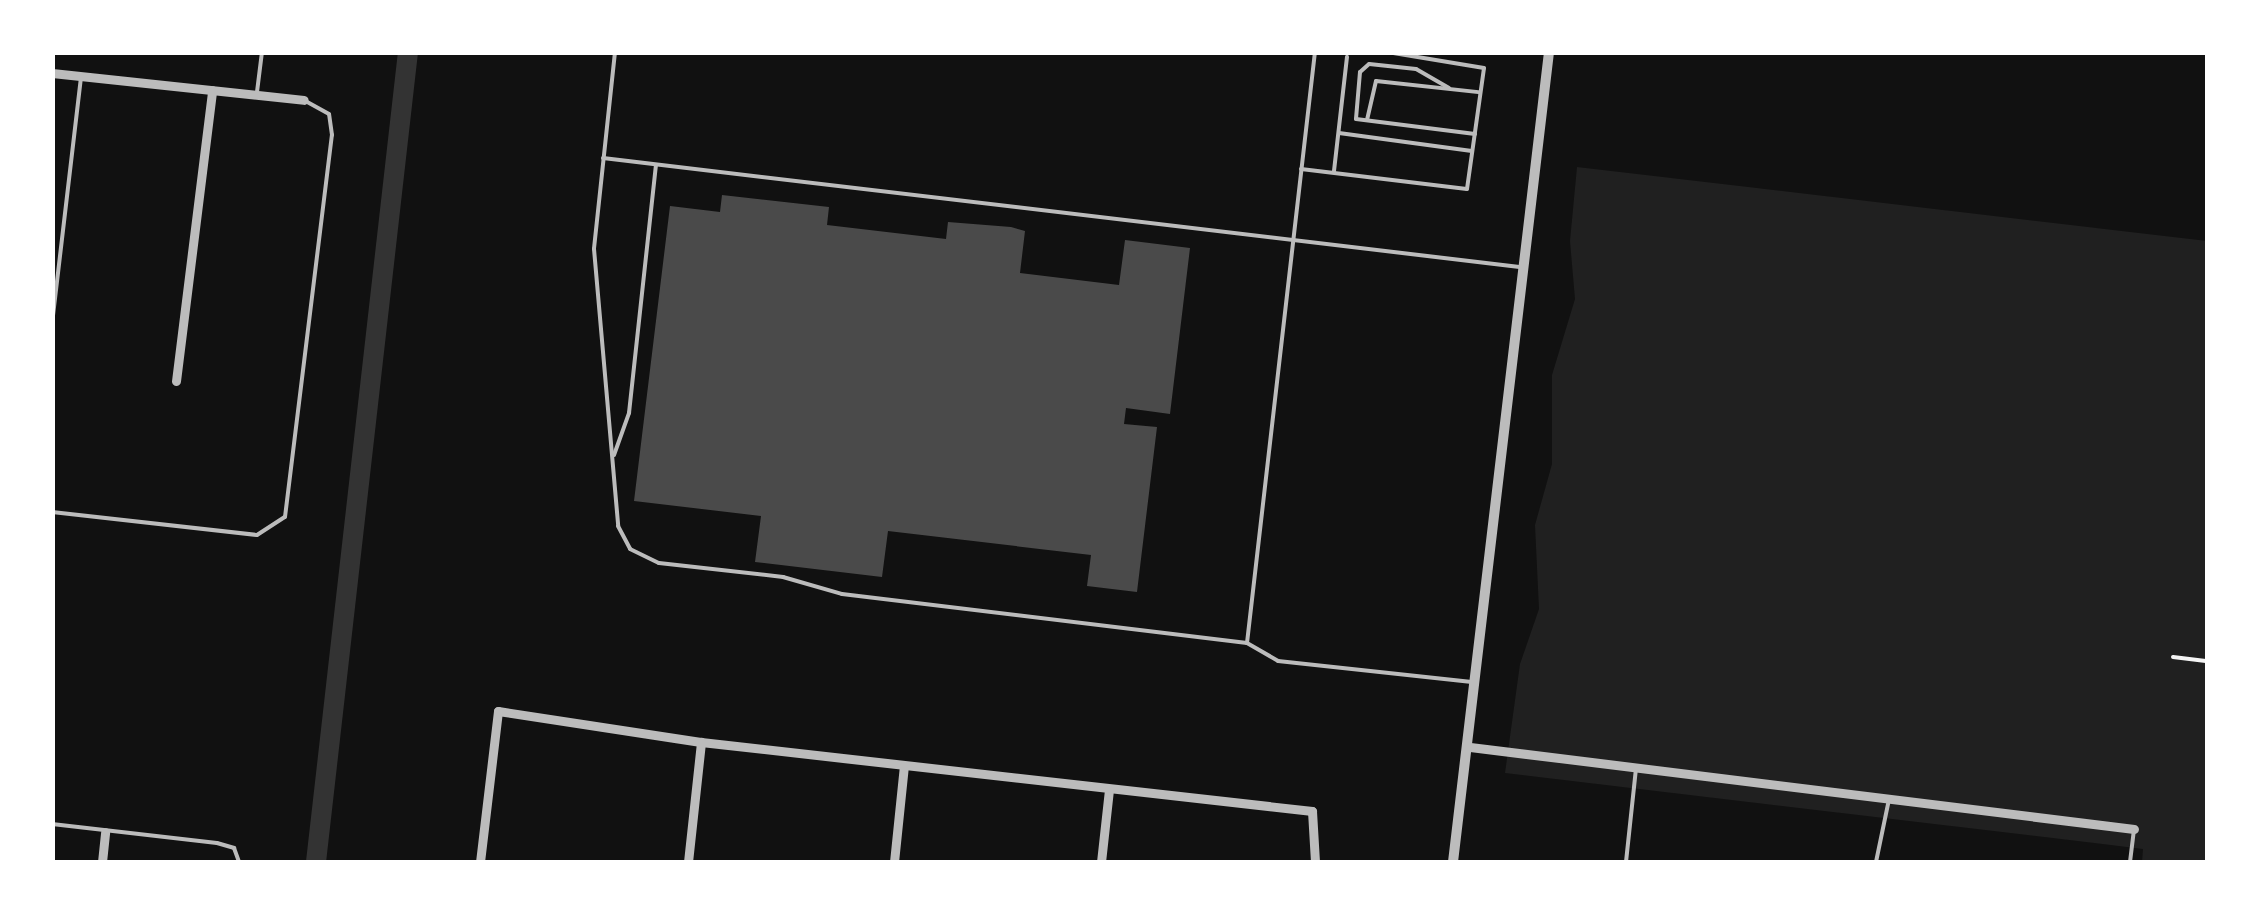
<!DOCTYPE html>
<style>
body{margin:0}
#map{position:relative;width:2260px;height:915px;overflow:hidden;background:#111;font-family:"Space Grotesk",sans-serif}
div>[style]{position:absolute}
.green>*{inset:0;background:#202020}
.canal>*{height:20px;margin:-10px;padding:0 10px;transform-origin:10px;border-radius:10px;background:#333}
.building>*{inset:0;background:#4a4a4a}
.path>*{height:4px;margin:-2px;padding:0 2px;transform-origin:2px;border-radius:2px;background:#f5f5f5}
.service>*{height:4px;margin:-2px;padding:0 2px;transform-origin:2px;border-radius:2px;background:#bcbcbc}
.minor>*{height:9px;margin:-4.5px;padding:0 4.5px;transform-origin:4.5px;border-radius:4.5px;background:#bcbcbc}
.tertiary>*{height:10px;margin:-5px;padding:0 5px;transform-origin:5px;border-radius:5px;background:#bcbcbc}
span{translate:-50% -50%;white-space:nowrap;text-align:center;line-height:1.15;-webkit-text-stroke:8px #fff;paint-order:stroke}
.frame{position:absolute;inset:0;border:55px solid #fff;pointer-events:none}
</style>
<div id="map">
<div class="green">
<div style="clip-path:polygon(1577px 167px,2207px 241px,2207px 862px,2142px 862px,2143px 849px,2111px 845px,1505px 773px,1520px 664px,1539px 609px,1535px 525px,1552px 464px,1552px 375px,1575px 299px,1570px 241px)"></div>
</div>
<div class="canal">
<div style="left:316px;top:862px;width:815px;rotate:-83.52deg"></div>
</div>
<div class="building">
<div style="clip-path:polygon(722px 195px,829px 207px,827px 225px,946px 239px,948px 222px,1011px 227px,1025px 231px,1020px 273px,1119px 285px,1125px 240px,1190px 248px,1170px 414px,1126px 408px,1124px 424px,1157px 427px,1137px 592px,1087px 586px,1091px 555px,888px 531px,882px 577px,755px 562px,761px 516px,634px 501px,670px 206px,720px 212px)"></div>
</div>
<div class="path">
<div style="left:2173px;top:657px;width:35px;rotate:7deg"></div>
</div>
<div class="service">
<div style="left:615px;top:52px;width:198px;rotate:96.1deg"></div>
<div style="left:594px;top:249px;width:278px;rotate:85deg"></div>
<div style="left:618px;top:526px;width:26px;rotate:62deg"></div>
<div style="left:630px;top:549px;width:32px;rotate:26deg"></div>
<div style="left:659px;top:563px;width:125px;rotate:6.4deg"></div>
<div style="left:783px;top:577px;width:61px;rotate:16.1deg"></div>
<div style="left:842px;top:594px;width:408px;rotate:6.9deg"></div>
<div style="left:1247px;top:643px;width:36px;rotate:30deg"></div>
<div style="left:1278px;top:661px;width:195px;rotate:6.2deg"></div>
<div style="left:1317px;top:52px;width:36px"></div>
<div style="left:1449px;top:88px;width:38px;rotate:-150deg"></div>
<div style="left:1416px;top:69px;width:47px;rotate:-173.9deg"></div>
<div style="left:1369px;top:64px;width:12px;rotate:138deg"></div>
<div style="left:1360px;top:72px;width:47px;rotate:94.9deg"></div>
<div style="left:1356px;top:119px;width:120px;rotate:7.2deg"></div>
<div style="left:257px;top:92px;width:40px;rotate:-82.9deg"></div>
<div style="left:1367px;top:120px;width:40px;rotate:-77deg"></div>
<div style="left:1376px;top:81px;width:103px;rotate:6.2deg"></div>
<div style="left:1339px;top:133px;width:134px;rotate:7.7deg"></div>
<div style="left:603px;top:158px;width:923px;rotate:6.78deg"></div>
<div style="left:1301px;top:169px;width:167px;rotate:6.9deg"></div>
<div style="left:1467px;top:189px;width:122px;rotate:-82deg"></div>
<div style="left:1484px;top:68px;width:98px;rotate:-170.6deg"></div>
<div style="left:1334px;top:171px;width:115px;rotate:-83.5deg"></div>
<div style="left:52px;top:324px;width:250px;rotate:-83.3deg"></div>
<div style="left:614px;top:455px;width:45px;rotate:-70.3deg"></div>
<div style="left:629px;top:413px;width:249px;rotate:-83.8deg"></div>
<div style="left:52px;top:512px;width:206px;rotate:6.4deg"></div>
<div style="left:257px;top:535px;width:33px;rotate:-33deg"></div>
<div style="left:285px;top:517px;width:385px;rotate:-83deg"></div>
<div style="left:332px;top:135px;width:21px;rotate:-98deg"></div>
<div style="left:329px;top:114px;width:29px;rotate:-151deg"></div>
<div style="left:1247px;top:643px;width:595px;rotate:-83.44deg"></div>
<div style="left:52px;top:824px;width:166px;rotate:6.6deg"></div>
<div style="left:217px;top:843px;width:18px;rotate:16deg"></div>
<div style="left:234px;top:848px;width:15px;rotate:70deg"></div>
<div style="left:1626px;top:862px;width:95px;rotate:-83.9deg"></div>
<div style="left:1876px;top:862px;width:64px;rotate:-78.3deg"></div>
<div style="left:2130px;top:862px;width:33px;rotate:-83deg"></div>
</div>
<div class="minor">
<div style="left:52px;top:73px;width:253px;rotate:6.1deg"></div>
<div style="left:176px;top:381px;width:293px;rotate:-82.9deg"></div>
<div style="left:1470px;top:747px;width:669px;rotate:7.04deg"></div>
<div style="left:102px;top:862px;width:30px;rotate:-84deg"></div>
<div style="left:480px;top:862px;width:152px;rotate:-83.2deg"></div>
<div style="left:498px;top:711px;width:205px;rotate:8.7deg"></div>
<div style="left:701px;top:742px;width:615px;rotate:6.44deg"></div>
<div style="left:1312px;top:811px;width:51px;rotate:86.6deg"></div>
<div style="left:688px;top:862px;width:121px;rotate:-83.8deg"></div>
<div style="left:894px;top:862px;width:97px;rotate:-84.1deg"></div>
<div style="left:1101px;top:862px;width:72px;rotate:-83.7deg"></div>
</div>
<div class="tertiary">
<div style="left:1453px;top:862px;width:816px;rotate:-83.24deg"></div>
</div>
<div class="frame"></div>
</div>
